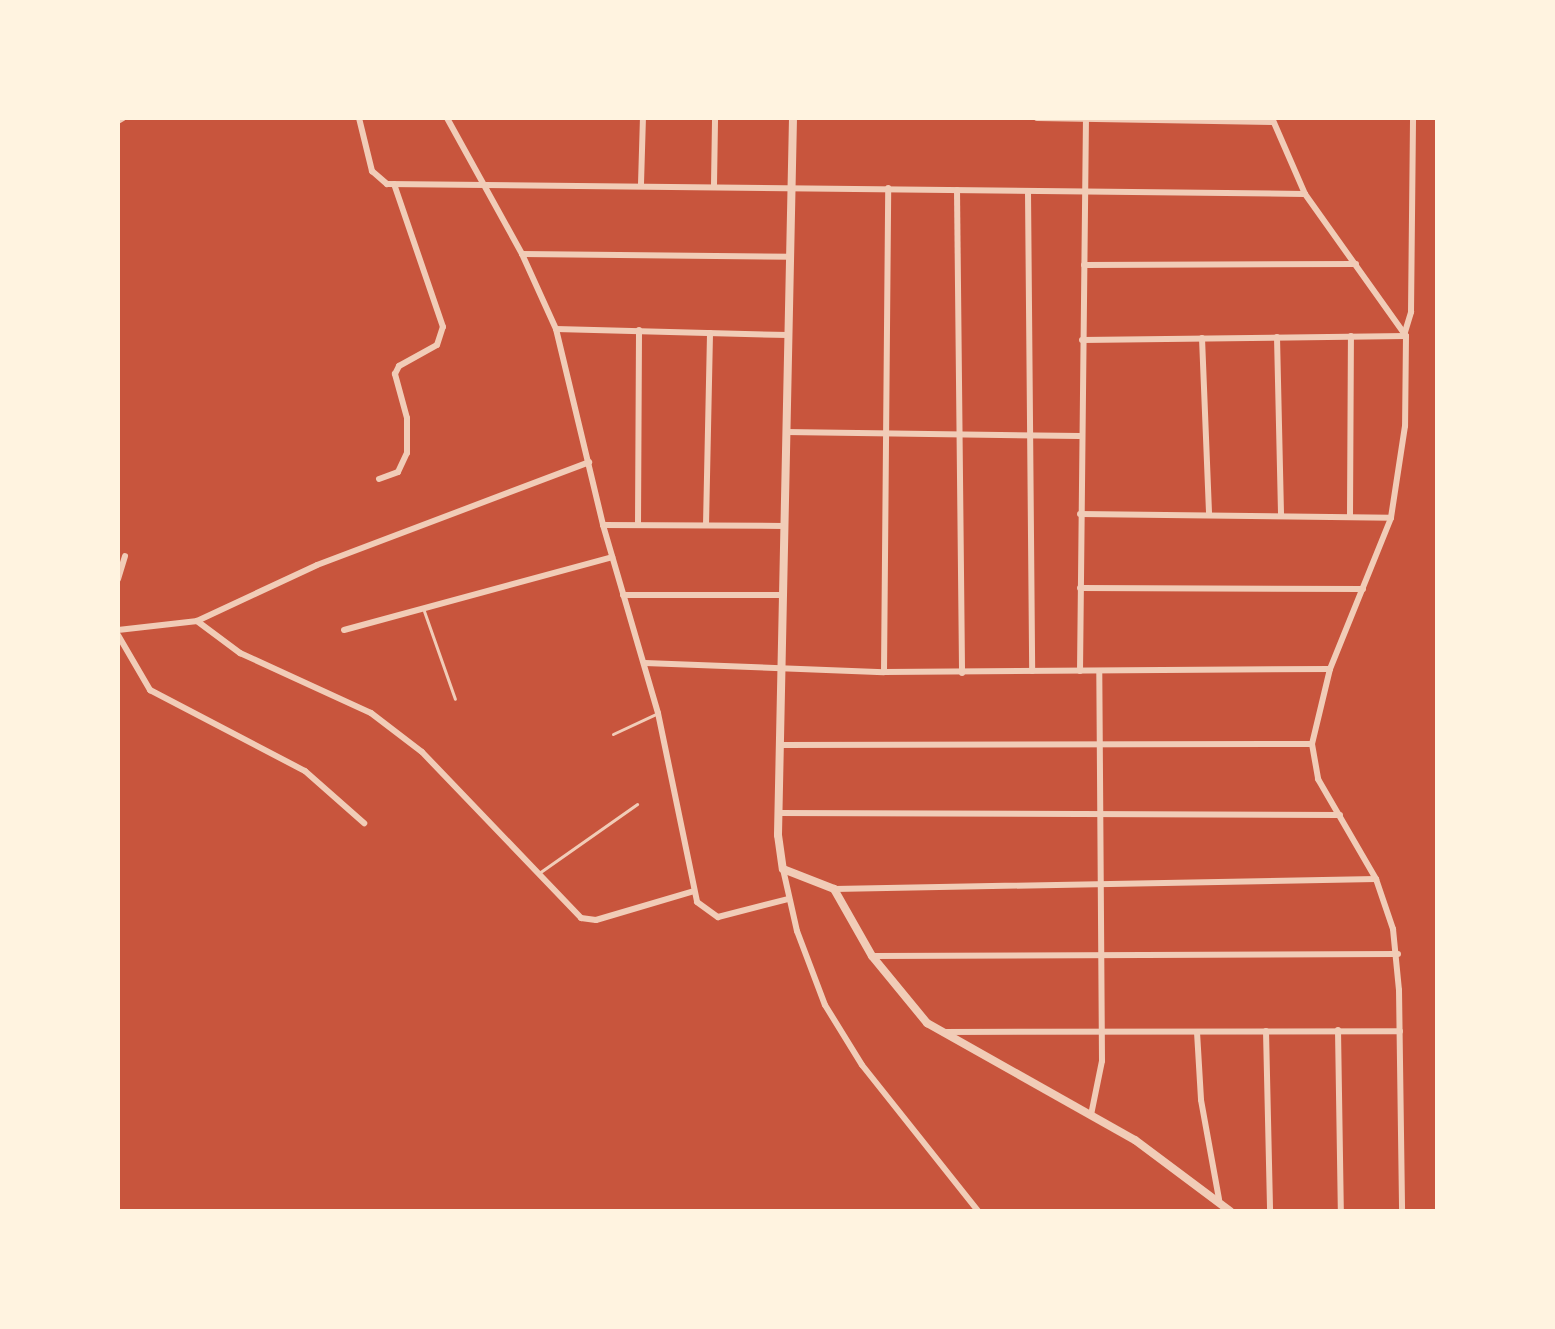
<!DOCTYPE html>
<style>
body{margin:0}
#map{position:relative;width:1555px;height:1329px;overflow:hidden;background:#c8553d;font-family:Quicksand,sans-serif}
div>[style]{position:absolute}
.service>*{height:3px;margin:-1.5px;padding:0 1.5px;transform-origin:1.5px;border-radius:1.5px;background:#f1ccb7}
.minor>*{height:6px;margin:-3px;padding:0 3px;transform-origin:3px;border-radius:3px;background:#f1ccb7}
.tertiary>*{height:8px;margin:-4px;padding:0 4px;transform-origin:4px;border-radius:4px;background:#f1ccb7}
span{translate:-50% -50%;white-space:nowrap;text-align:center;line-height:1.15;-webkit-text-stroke:6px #fff3e0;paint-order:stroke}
.frame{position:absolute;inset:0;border:120px solid #fff3e0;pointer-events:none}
</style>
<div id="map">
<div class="service">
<div style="left:424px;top:611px;width:93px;rotate:70.6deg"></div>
<div style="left:613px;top:734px;width:50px;rotate:-25deg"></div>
<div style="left:539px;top:873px;width:120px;rotate:-35.1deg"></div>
</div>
<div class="minor">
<div style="left:359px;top:118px;width:55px;rotate:76.2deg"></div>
<div style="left:372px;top:171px;width:20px;rotate:41deg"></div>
<div style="left:387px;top:184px;width:918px;rotate:0.62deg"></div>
<div style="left:447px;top:118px;width:155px;rotate:61.1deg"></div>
<div style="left:522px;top:254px;width:82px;rotate:65.6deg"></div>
<div style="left:556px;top:329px;width:202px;rotate:76.5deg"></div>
<div style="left:603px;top:525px;width:196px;rotate:73.7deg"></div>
<div style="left:658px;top:713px;width:193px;rotate:78.3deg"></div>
<div style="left:697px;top:902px;width:26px;rotate:36deg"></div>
<div style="left:718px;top:917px;width:72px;rotate:-14.4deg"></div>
<div style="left:1037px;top:118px;width:236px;rotate:1deg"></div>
<div style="left:1272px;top:118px;width:83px;rotate:66.5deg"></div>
<div style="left:1305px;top:194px;width:174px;rotate:54.6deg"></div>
<div style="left:1406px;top:336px;width:90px;rotate:90.6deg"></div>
<div style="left:1405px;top:426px;width:93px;rotate:98.7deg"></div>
<div style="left:1391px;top:518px;width:163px;rotate:112deg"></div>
<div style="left:1330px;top:669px;width:77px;rotate:103.5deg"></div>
<div style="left:1312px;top:744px;width:36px;rotate:80deg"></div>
<div style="left:1318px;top:779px;width:116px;rotate:59.9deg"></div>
<div style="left:1376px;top:879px;width:53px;rotate:71.2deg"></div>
<div style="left:1393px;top:929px;width:61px;rotate:84.4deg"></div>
<div style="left:1399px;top:990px;width:221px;rotate:89.2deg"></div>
<div style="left:118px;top:121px;width:6px;rotate:-31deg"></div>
<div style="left:641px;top:184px;width:66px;rotate:-88.3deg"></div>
<div style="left:714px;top:185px;width:67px;rotate:-89.1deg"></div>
<div style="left:957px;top:190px;width:483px;rotate:89.4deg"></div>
<div style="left:1028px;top:192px;width:479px;rotate:89.5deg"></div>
<div style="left:522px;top:254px;width:269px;rotate:0.6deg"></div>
<div style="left:1084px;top:265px;width:272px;rotate:-0.2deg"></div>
<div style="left:556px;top:329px;width:232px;rotate:1.5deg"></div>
<div style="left:1405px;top:332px;width:21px;rotate:-73deg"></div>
<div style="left:1411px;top:312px;width:194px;rotate:-89.4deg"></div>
<div style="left:1277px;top:337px;width:178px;rotate:88.7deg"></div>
<div style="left:1202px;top:338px;width:177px;rotate:87.7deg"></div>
<div style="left:1082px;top:340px;width:324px;rotate:-0.7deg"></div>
<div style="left:786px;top:432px;width:294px;rotate:0.8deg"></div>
<div style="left:379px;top:479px;width:20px;rotate:-20deg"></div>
<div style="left:398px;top:472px;width:21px;rotate:-65deg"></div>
<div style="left:407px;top:453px;width:35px;rotate:-90deg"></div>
<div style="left:407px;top:418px;width:46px;rotate:-105.3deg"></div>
<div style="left:395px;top:374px;width:9px;rotate:-63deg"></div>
<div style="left:399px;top:366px;width:43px;rotate:-28.9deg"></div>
<div style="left:437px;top:345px;width:19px;rotate:-72deg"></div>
<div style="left:443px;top:327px;width:151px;rotate:-108.9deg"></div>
<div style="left:1080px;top:514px;width:311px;rotate:0.7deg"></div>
<div style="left:1350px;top:516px;width:180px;rotate:-89.7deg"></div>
<div style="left:603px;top:525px;width:181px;rotate:0.3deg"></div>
<div style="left:638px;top:525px;width:195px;rotate:-89.7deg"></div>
<div style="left:706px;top:525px;width:192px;rotate:-88.8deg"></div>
<div style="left:118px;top:579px;width:24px;rotate:-73deg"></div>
<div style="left:1080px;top:588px;width:283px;rotate:0.2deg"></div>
<div style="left:623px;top:595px;width:159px"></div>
<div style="left:197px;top:621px;width:54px;rotate:36.7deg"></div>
<div style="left:240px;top:653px;width:144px;rotate:24.6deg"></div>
<div style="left:371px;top:713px;width:64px;rotate:37.4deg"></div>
<div style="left:422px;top:752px;width:230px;rotate:46.2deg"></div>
<div style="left:581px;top:918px;width:15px;rotate:8deg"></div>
<div style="left:596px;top:920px;width:102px;rotate:-16.5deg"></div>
<div style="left:118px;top:630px;width:80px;rotate:-6.5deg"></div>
<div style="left:197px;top:621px;width:132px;rotate:-25deg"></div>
<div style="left:317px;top:565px;width:291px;rotate:-20.7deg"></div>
<div style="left:344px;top:630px;width:278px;rotate:-15.2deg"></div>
<div style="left:118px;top:635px;width:64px;rotate:59.8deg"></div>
<div style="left:150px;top:690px;width:175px;rotate:27.6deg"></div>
<div style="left:305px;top:771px;width:79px;rotate:41.4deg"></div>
<div style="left:645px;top:663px;width:239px;rotate:2.2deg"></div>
<div style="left:884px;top:672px;width:446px;rotate:-0.4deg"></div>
<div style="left:1080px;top:671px;width:553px;rotate:-89.38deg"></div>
<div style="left:884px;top:672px;width:484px;rotate:-89.5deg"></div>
<div style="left:781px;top:745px;width:531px;rotate:-0.11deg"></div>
<div style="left:778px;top:813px;width:562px;rotate:0.2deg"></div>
<div style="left:783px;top:869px;width:64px;rotate:77.3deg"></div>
<div style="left:797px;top:931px;width:79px;rotate:69.3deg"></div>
<div style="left:825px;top:1005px;width:70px;rotate:58.3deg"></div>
<div style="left:862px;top:1065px;width:186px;rotate:51.5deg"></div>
<div style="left:834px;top:889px;width:542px;rotate:-1.06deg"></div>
<div style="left:872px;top:956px;width:526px;rotate:-0.22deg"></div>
<div style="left:1338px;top:1030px;width:181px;rotate:89.1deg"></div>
<div style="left:1266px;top:1031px;width:180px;rotate:88.7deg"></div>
<div style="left:943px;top:1032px;width:457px;rotate:-0.1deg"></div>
<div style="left:1197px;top:1032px;width:68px;rotate:86.6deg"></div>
<div style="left:1201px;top:1100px;width:101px;rotate:79.7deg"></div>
<div style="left:1091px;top:1115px;width:55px;rotate:-78.5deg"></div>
<div style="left:1102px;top:1061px;width:390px;rotate:-90.4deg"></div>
</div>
<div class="tertiary">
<div style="left:793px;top:118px;width:717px;rotate:91.2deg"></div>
<div style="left:778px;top:835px;width:34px;rotate:82deg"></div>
<div style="left:783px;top:869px;width:55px;rotate:21.4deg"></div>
<div style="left:834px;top:889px;width:77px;rotate:60.4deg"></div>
<div style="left:872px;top:956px;width:87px;rotate:50.6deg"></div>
<div style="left:927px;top:1023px;width:239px;rotate:29.4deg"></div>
<div style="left:1135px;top:1140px;width:119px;rotate:36.8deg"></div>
</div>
<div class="frame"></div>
</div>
